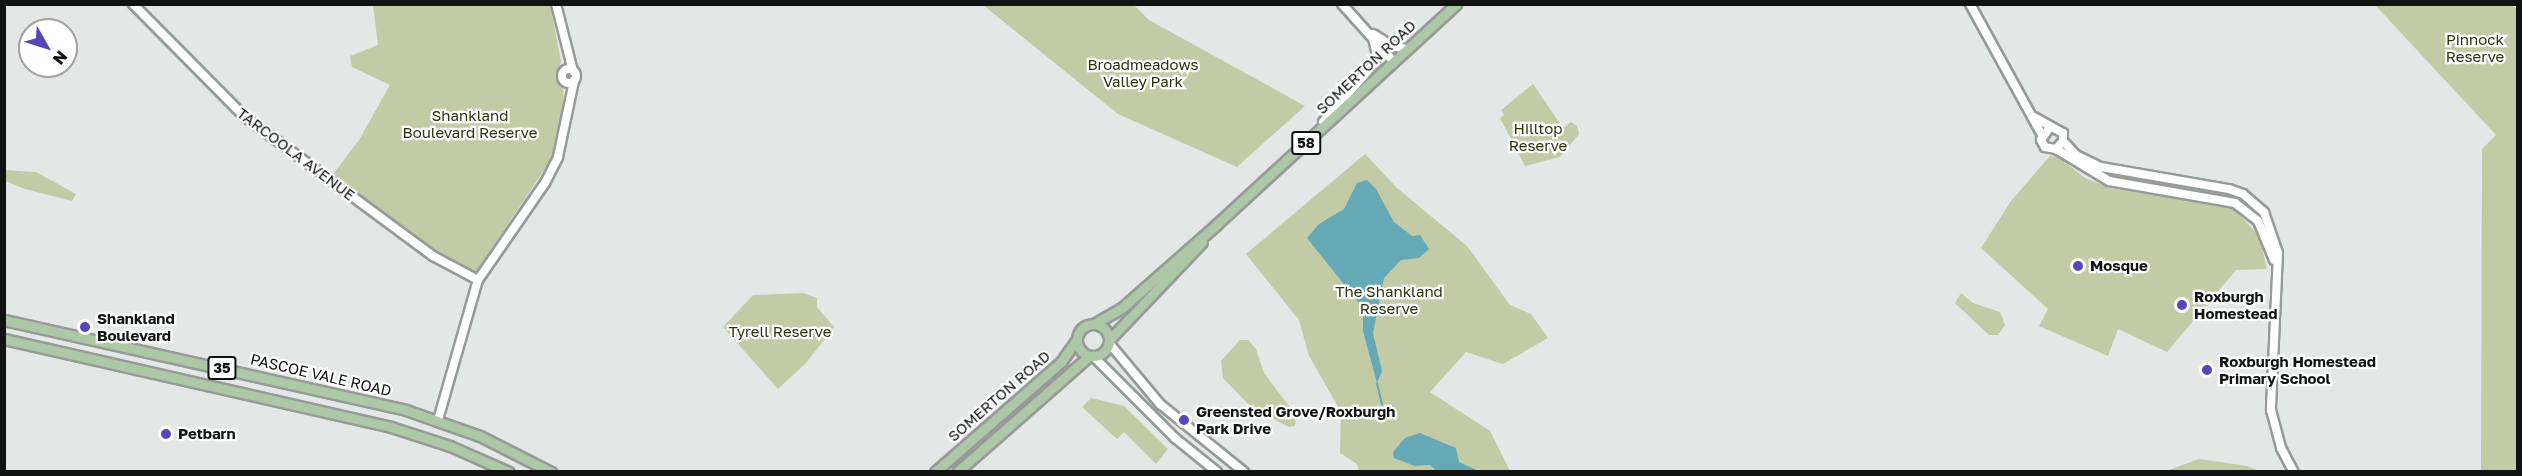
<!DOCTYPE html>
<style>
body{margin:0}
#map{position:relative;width:2522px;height:476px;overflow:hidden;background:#e3e8e6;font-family:"Golos Text",sans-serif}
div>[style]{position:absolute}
.green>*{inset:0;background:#c2caa6}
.water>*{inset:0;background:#65a8b6}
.stream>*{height:2px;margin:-1px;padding:0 1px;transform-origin:1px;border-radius:1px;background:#65a8b6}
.roads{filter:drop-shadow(2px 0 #969b98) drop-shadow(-2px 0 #969b98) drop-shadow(0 2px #969b98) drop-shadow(0 -2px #969b98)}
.secondary>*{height:8px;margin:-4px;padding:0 4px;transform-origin:4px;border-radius:4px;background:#fff}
.secondary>.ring{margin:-4px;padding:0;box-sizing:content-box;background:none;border:8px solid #fff;border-radius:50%}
.primary>*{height:9px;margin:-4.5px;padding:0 4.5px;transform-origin:4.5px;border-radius:4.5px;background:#acc8a6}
.primary>.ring{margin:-4.5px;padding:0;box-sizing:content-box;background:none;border:9px solid #acc8a6;border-radius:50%}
.dots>*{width:16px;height:16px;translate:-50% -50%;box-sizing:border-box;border:3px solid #fff;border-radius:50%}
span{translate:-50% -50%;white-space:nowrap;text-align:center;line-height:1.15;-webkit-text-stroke:4.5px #fff;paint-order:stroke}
.shield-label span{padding:2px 4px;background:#fff;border:2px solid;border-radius:4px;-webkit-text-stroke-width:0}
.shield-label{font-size:14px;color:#111312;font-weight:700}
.park-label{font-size:15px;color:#2d330a}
.street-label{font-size:15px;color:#111312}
.poi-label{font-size:15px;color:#111312;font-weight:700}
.left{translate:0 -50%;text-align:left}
.frame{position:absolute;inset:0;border:6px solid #111312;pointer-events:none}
.north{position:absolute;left:18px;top:18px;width:60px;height:60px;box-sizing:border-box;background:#fff;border:2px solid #a0a1a0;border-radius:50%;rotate:129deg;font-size:16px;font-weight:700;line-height:24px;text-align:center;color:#111312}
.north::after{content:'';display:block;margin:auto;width:21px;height:27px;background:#5745bc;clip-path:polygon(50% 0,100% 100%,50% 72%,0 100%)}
</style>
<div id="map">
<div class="green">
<div style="clip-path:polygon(2512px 4px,2518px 11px,2517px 471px,2481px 471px,2482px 149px,2496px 135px,2375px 5px)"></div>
<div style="clip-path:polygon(373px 5px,550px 5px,561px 61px,558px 77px,563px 88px,564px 112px,554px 155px,476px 272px,435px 253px,331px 177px,359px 140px,390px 85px,352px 67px,350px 56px,378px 45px)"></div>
<div style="clip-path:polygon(983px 5px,1134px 5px,1149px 20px,1305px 106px,1237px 167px,1118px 114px)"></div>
<div style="clip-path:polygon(1533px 84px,1563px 128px,1571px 122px,1577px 126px,1579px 134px,1560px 157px,1525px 166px,1500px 118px,1504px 115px,1501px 110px)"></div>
<div style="clip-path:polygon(1365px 154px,1397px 188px,1467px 246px,1510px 305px,1531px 314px,1548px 338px,1503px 364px,1466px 352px,1430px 392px,1490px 431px,1510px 471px,1359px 471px,1357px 464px,1340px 453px,1341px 412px,1309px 356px,1299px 320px,1246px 254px)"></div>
<div style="clip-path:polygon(2050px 156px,2058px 157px,2085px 178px,2110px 188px,2222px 205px,2236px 211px,2259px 236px,2267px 269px,2236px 270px,2167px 352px,2118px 329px,2108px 356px,2039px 326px,2048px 309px,1981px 248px,2011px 201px)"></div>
<div style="clip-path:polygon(4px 170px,36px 172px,76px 194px,72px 201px,25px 189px,5px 181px)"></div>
<div style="clip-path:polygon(803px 293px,817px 298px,817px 307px,834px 327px,806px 363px,778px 389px,723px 327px,753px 295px)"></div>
<div style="clip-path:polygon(1961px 293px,1973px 303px,2000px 312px,2005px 325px,1998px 335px,1989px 335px,1955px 303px)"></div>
<div style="clip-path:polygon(1240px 340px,1248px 340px,1256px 349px,1264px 373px,1296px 415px,1295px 426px,1289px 427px,1252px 408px,1223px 378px,1221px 361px)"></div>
<div style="clip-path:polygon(1091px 398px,1124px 406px,1168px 449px,1156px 464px,1124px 432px,1117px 439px,1082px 407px)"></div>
<div style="clip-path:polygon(2199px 459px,2247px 466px,2260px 471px,2166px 471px)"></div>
</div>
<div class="water">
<div style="clip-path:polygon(1367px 180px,1376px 189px,1394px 222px,1412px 236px,1420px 235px,1429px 249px,1419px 258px,1401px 260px,1384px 278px,1373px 333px,1382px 371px,1377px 383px,1363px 331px,1363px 308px,1307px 238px,1319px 224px,1344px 209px,1357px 183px)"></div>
<div style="clip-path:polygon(1420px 433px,1456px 448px,1459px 462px,1479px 471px,1437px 471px,1430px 465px,1415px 466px,1394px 458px,1393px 452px,1405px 438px)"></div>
</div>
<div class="stream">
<div style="left:1377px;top:383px;width:22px;rotate:77deg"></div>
</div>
<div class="roads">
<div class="secondary">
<div style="left:133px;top:4px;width:159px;rotate:45.3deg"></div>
<div style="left:245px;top:117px;width:234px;rotate:36.5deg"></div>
<div style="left:433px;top:256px;width:51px;rotate:28.1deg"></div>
<div style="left:556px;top:4px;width:69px;rotate:75.8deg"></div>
<div style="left:1342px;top:4px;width:78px;rotate:48.1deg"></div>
<div style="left:1970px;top:4px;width:149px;rotate:61.2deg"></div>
<div style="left:1373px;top:34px;width:22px;rotate:32deg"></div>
<div style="left:1392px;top:46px;width:16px;rotate:11deg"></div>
<div class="ring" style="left:562px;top:69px;width:6px;height:6px"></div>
<div style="left:2034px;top:117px;width:33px;rotate:29deg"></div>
<div style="left:2063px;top:133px;width:8px;rotate:90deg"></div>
<div style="left:2063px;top:141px;width:11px;rotate:131deg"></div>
<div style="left:2056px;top:149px;width:11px;rotate:-170deg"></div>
<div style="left:2045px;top:147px;width:8px;rotate:-120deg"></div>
<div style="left:2041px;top:140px;width:14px;rotate:-56deg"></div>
<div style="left:1323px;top:122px;width:77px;rotate:-48.7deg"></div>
<div style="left:1374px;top:64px;width:9px;rotate:-72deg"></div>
<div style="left:1377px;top:55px;width:17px;rotate:-103deg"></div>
<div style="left:2063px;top:141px;width:19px;rotate:47deg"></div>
<div style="left:2076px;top:155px;width:28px;rotate:26deg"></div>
<div style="left:2101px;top:167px;width:130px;rotate:9.8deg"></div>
<div style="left:2229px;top:189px;width:15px;rotate:20deg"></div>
<div style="left:2243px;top:194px;width:28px;rotate:41deg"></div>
<div style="left:2264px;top:212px;width:43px;rotate:71.1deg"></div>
<div style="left:2278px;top:253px;width:157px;rotate:92.6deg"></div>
<div style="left:2271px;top:410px;width:39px;rotate:75deg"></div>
<div style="left:2281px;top:448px;width:27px;rotate:62deg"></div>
<div style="left:2056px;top:149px;width:62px;rotate:31.1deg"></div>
<div style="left:2109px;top:181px;width:128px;rotate:9.9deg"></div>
<div style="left:2235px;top:203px;width:29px;rotate:38deg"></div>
<div style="left:2258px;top:221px;width:42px;rotate:67.7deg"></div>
<div style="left:1109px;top:343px;width:80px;rotate:50.1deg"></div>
<div style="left:1160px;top:404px;width:108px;rotate:39deg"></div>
<div style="left:1093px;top:356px;width:116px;rotate:45deg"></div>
<div style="left:1175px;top:438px;width:54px;rotate:39deg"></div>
<div style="left:438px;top:420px;width:146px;rotate:-74.1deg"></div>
<div style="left:478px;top:280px;width:118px;rotate:-55.4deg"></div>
<div style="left:545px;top:183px;width:29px;rotate:-63deg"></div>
<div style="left:558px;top:157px;width:78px;rotate:-78.1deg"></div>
</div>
<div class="primary">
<div style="left:4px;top:320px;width:412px;rotate:12.6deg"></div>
<div style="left:406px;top:410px;width:78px;rotate:19.4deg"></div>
<div style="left:480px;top:436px;width:80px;rotate:26.9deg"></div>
<div style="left:1094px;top:324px;width:34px;rotate:-30deg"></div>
<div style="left:1123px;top:307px;width:125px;rotate:-41.4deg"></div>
<div style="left:1217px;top:224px;width:325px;rotate:-42.6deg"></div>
<div class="ring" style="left:1077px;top:324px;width:23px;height:23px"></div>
<div style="left:4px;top:339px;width:397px;rotate:12.8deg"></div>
<div style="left:391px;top:427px;width:62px;rotate:17.9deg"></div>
<div style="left:450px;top:446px;width:64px;rotate:23.8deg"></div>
<div style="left:1109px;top:340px;width:135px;rotate:-46.5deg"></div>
<div style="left:935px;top:472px;width:167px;rotate:-41.1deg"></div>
<div style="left:1061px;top:362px;width:28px;rotate:-55deg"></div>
<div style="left:957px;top:472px;width:176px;rotate:-41.3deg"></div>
</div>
</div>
<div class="dots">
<div style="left:2078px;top:266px;background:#5745bc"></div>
<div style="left:2182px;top:305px;background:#5745bc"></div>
<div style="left:85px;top:327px;background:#5745bc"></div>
<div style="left:2207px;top:370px;background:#5745bc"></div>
<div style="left:1184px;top:420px;background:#5745bc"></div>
<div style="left:166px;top:434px;background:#5745bc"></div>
</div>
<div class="shield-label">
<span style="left:1306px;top:143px">58</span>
<span style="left:222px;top:368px">35</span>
</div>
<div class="park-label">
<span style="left:2475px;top:48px">Pinnock<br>Reserve</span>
<span style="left:1143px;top:73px">Broadmeadows<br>Valley Park</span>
<span style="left:470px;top:124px">Shankland<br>Boulevard Reserve</span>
<span style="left:1538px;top:137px">Hilltop<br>Reserve</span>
<span style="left:1389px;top:300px">The Shankland<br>Reserve</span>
<span style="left:780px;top:332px">Tyrell Reserve</span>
</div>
<div class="street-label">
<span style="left:1366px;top:67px;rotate:-43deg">SOMERTON ROAD</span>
<span style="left:296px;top:154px;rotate:37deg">TARCOOLA AVENUE</span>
<span style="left:321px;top:375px;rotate:13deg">PASCOE VALE ROAD</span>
<span style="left:999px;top:396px;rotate:-41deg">SOMERTON ROAD</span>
</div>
<div class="poi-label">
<span class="left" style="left:2090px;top:266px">Mosque</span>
<span class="left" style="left:2194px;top:305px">Roxburgh<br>Homestead</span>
<span class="left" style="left:97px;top:327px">Shankland<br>Boulevard</span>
<span class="left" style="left:2219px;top:370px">Roxburgh Homestead<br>Primary School</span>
<span class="left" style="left:1196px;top:420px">Greensted Grove/Roxburgh<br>Park Drive</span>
<span class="left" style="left:178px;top:434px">Petbarn</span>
</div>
<div class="frame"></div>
<div class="north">N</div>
</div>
